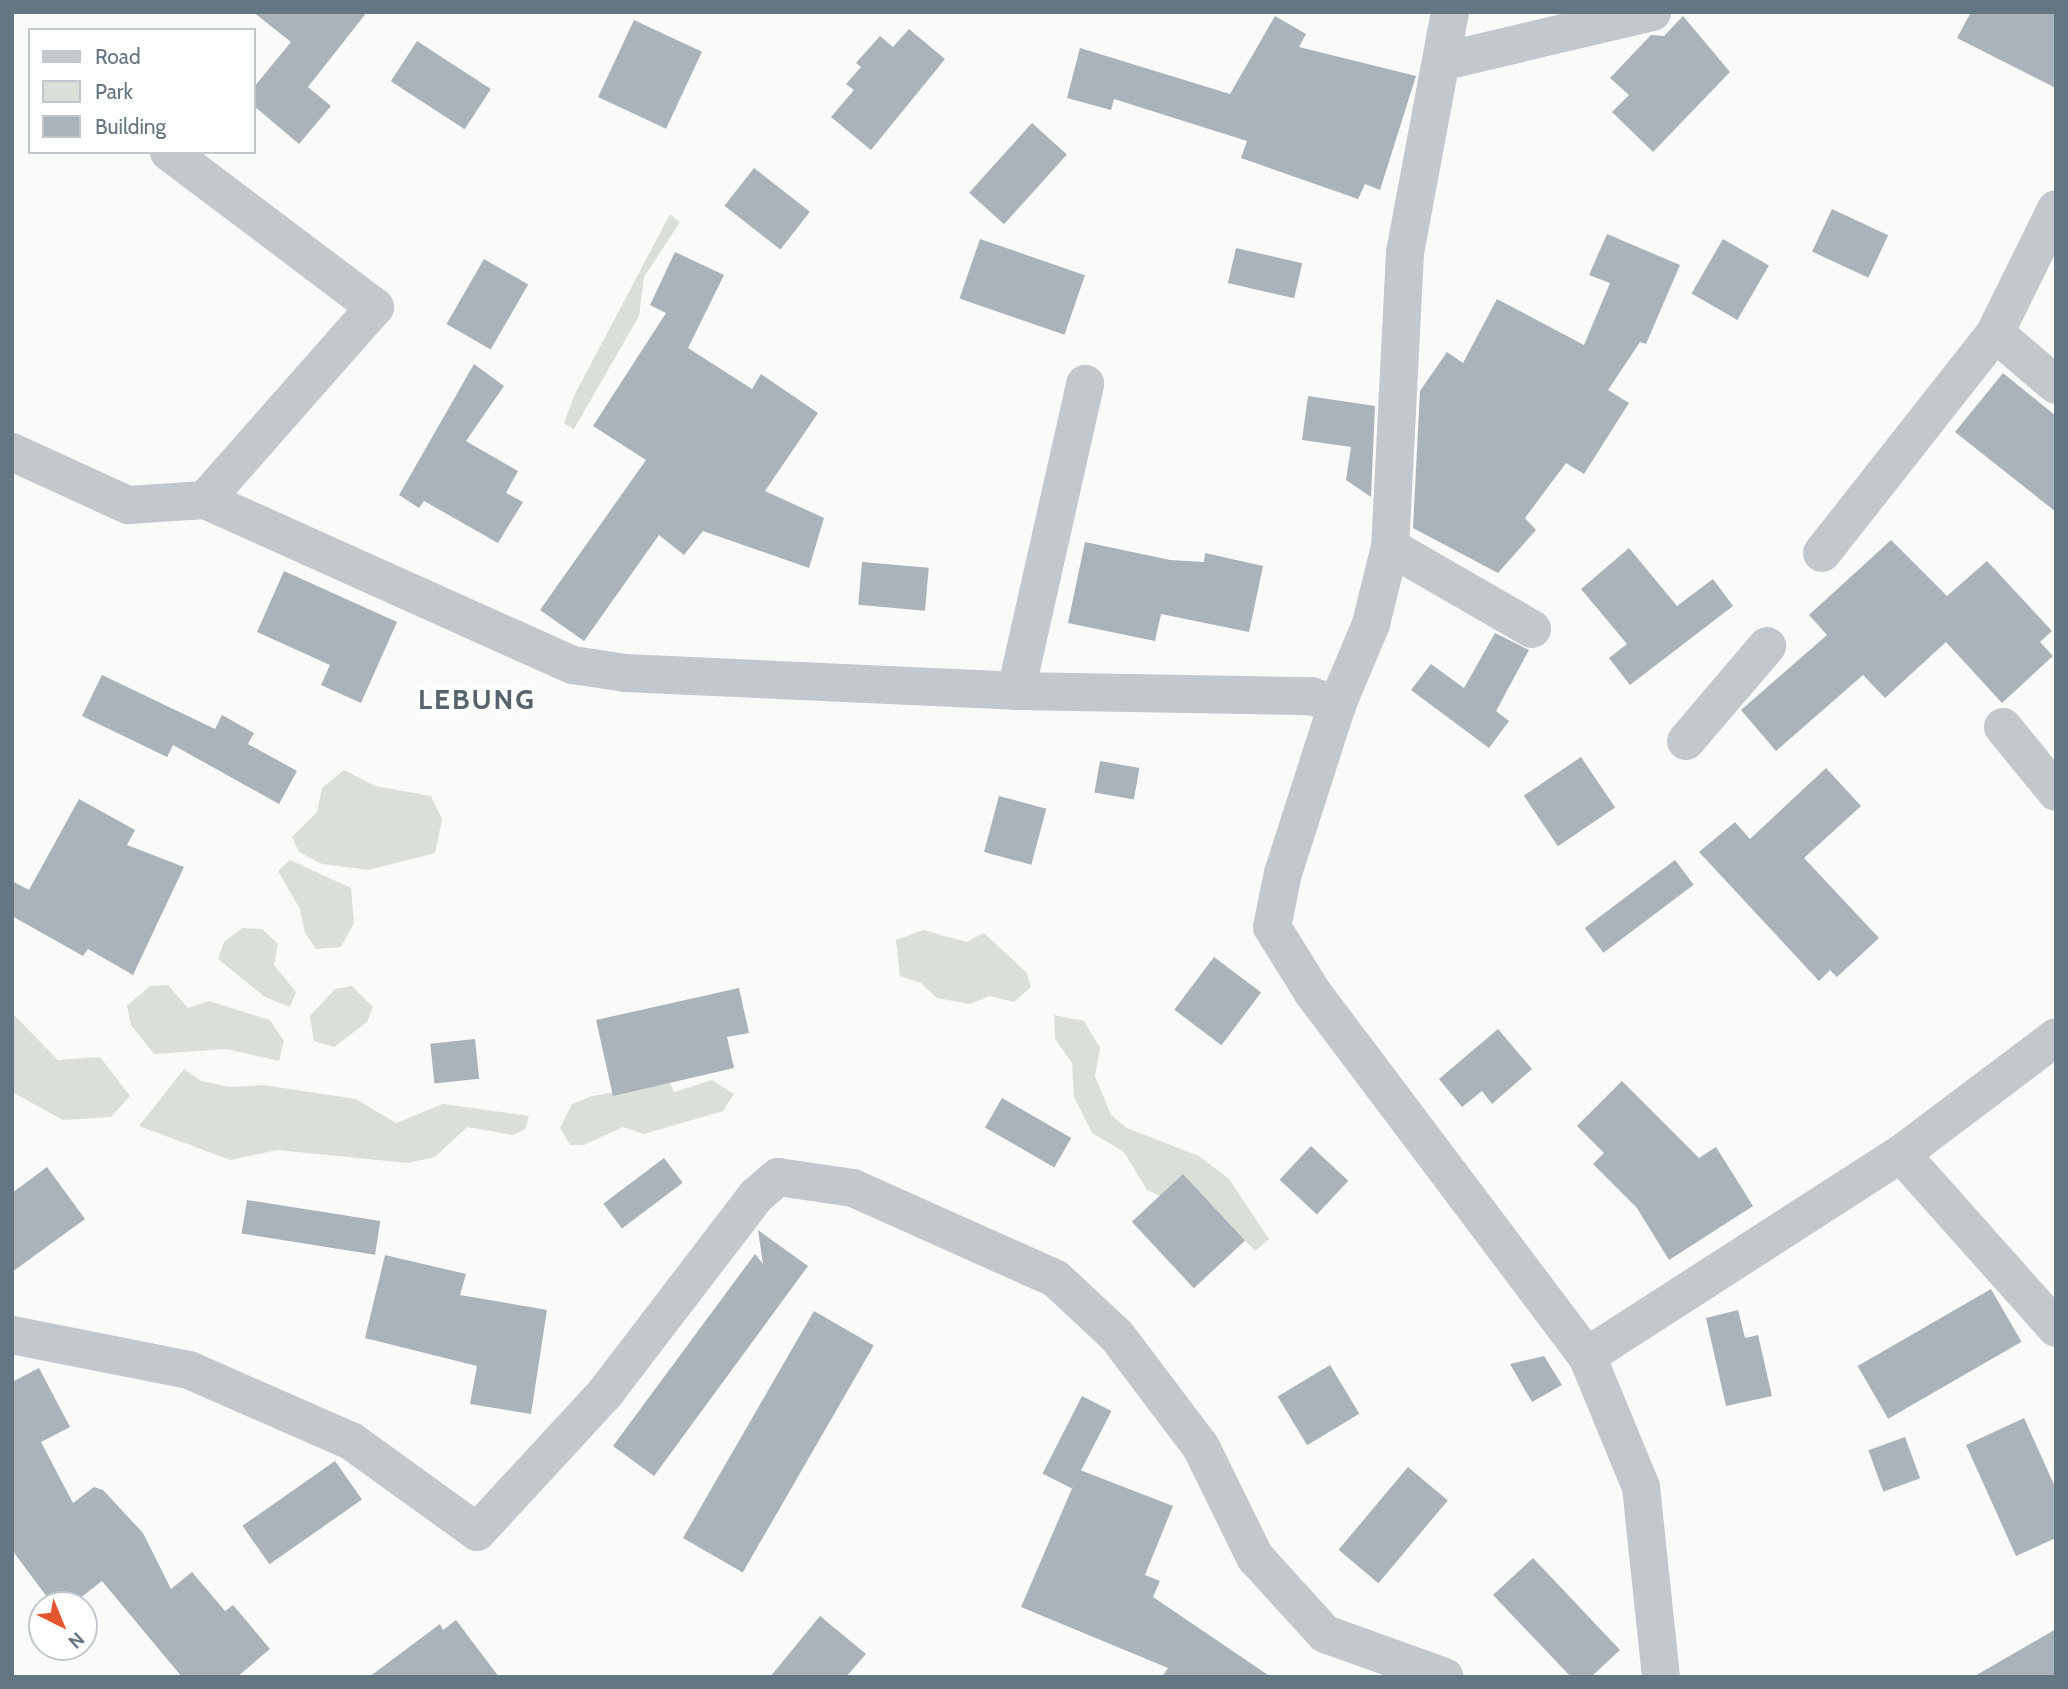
<!DOCTYPE html>
<style>
body{margin:0}
#map{position:relative;width:2068px;height:1689px;overflow:hidden;background:#fafaf8;font-family:Cabin,sans-serif}
div>[style]{position:absolute}
.green>*{inset:0;background:#dadfd7}
.building>*{inset:0;background:#aab3b9;transform-origin:0 0}
.minor>*{height:38px;margin:-19px;padding:0 19px;transform-origin:19px;border-radius:19px;background:#c3c8cc}
span{translate:-50% -50%;white-space:nowrap;text-align:center;line-height:1.15;-webkit-text-stroke:7px #fff;paint-order:stroke}
.district-label{font-size:28px;color:#57646e;font-weight:700;letter-spacing:2px}
.frame{position:absolute;inset:0;border:14px solid #657683;pointer-events:none}
.legend{position:absolute;left:28px;top:28px;width:228px;height:126px;box-sizing:border-box;background:#fff;border:2px solid #c1c8cd;margin:0;padding:9px 12px;list-style:none;font-size:21px;color:#657683}
.legend li{display:flex;align-items:center;gap:14px;height:35px}
.legend b{width:35px;border:2px solid #c1c8cd}
.north{position:absolute;left:28px;top:1591px;width:70px;height:70px;box-sizing:border-box;background:#fff;border:2px solid #c1c8cd;border-radius:50%;rotate:137deg;font-size:19px;font-weight:700;line-height:28px;text-align:center;color:#657683}
.north::after{content:'';display:block;margin:auto;width:24px;height:32px;background:#e4572e;clip-path:polygon(50% 0,100% 100%,50% 72%,0 100%)}
</style>
<div id="map">
<div class="green">
<div style="clip-path:polygon(670px 214px,680px 222px,644px 277px,639px 316px,574px 429px,564px 423px,575px 394px)"></div>
<div style="clip-path:polygon(344px 770px,375px 786px,431px 796px,442px 819px,435px 853px,369px 870px,322px 864px,299px 852px,292px 837px,317px 812px,322px 788px)"></div>
<div style="clip-path:polygon(290px 860px,351px 888px,354px 923px,341px 947px,316px 949px,305px 933px,300px 909px,278px 871px)"></div>
<div style="clip-path:polygon(242px 928px,262px 929px,278px 944px,274px 965px,296px 992px,290px 1007px,265px 997px,218px 959px,224px 942px)"></div>
<div style="clip-path:polygon(923px 930px,966px 942px,984px 933px,1026px 972px,1031px 987px,1014px 1002px,990px 996px,970px 1004px,937px 998px,921px 983px,900px 976px,896px 940px)"></div>
<div style="clip-path:polygon(168px 985px,188px 1008px,209px 1001px,270px 1020px,284px 1041px,279px 1061px,226px 1049px,154px 1054px,131px 1025px,127px 1006px,150px 986px)"></div>
<div style="clip-path:polygon(352px 986px,373px 1007px,367px 1022px,334px 1047px,314px 1041px,310px 1016px,335px 989px)"></div>
<div style="clip-path:polygon(12px 1013px,58px 1060px,100px 1057px,130px 1096px,111px 1117px,63px 1120px,12px 1092px)"></div>
<div style="clip-path:polygon(1054px 1015px,1084px 1021px,1100px 1048px,1095px 1076px,1111px 1115px,1127px 1128px,1199px 1156px,1229px 1179px,1269px 1239px,1255px 1251px,1183px 1174px,1160px 1196px,1147px 1190px,1124px 1152px,1092px 1133px,1074px 1097px,1072px 1063px,1055px 1039px)"></div>
<div style="clip-path:polygon(184px 1069px,201px 1081px,230px 1087px,263px 1085px,356px 1099px,396px 1123px,443px 1104px,529px 1116px,525px 1129px,513px 1135px,467px 1127px,435px 1157px,408px 1163px,277px 1150px,230px 1160px,139px 1126px)"></div>
<div style="clip-path:polygon(712px 1080px,734px 1094px,723px 1111px,644px 1134px,623px 1127px,584px 1145px,570px 1145px,560px 1128px,572px 1104px,592px 1096px,670px 1083px,674px 1092px)"></div>
</div>
<div class="building">
<div style="clip-path:polygon(253px 12px,367px 12px,308px 87px,331px 106px,299px 144px,254px 106px,254px 87px,291px 42px)"></div>
<div style="clip-path:polygon(1971px 12px,2056px 12px,2056px 88px,1957px 38px)"></div>
<div style="clip-path:polygon(1275px 16px,1306px 34px,1299px 47px,1416px 76px,1380px 190px,1365px 184px,1358px 199px,1241px 158px,1247px 141px,1114px 99px,1111px 110px,1067px 98px,1080px 48px,1230px 94px)"></div>
<div style="clip-path:polygon(1683px 16px,1730px 72px,1653px 152px,1612px 112px,1629px 95px,1610px 78px,1651px 35px,1664px 36px)"></div>
<div style="left:634px;top:20px;width:75px;height:85px;rotate:25deg"></div>
<div style="clip-path:polygon(909px 29px,945px 59px,871px 150px,831px 117px,854px 90px,846px 84px,861px 67px,856px 63px,880px 36px,893px 47px)"></div>
<div style="left:417px;top:41px;width:88px;height:48px;rotate:33deg"></div>
<div style="left:1032px;top:123px;width:47px;height:94px;rotate:42deg"></div>
<div style="left:754px;top:168px;width:71px;height:48px;rotate:38deg"></div>
<div style="left:1832px;top:209px;width:62px;height:47px;rotate:25deg"></div>
<div style="clip-path:polygon(1607px 234px,1680px 265px,1646px 344px,1640px 342px,1608px 390px,1629px 403px,1584px 474px,1566px 463px,1525px 518px,1536px 530px,1498px 573px,1413px 528px,1420px 391px,1447px 352px,1463px 363px,1497px 299px,1584px 345px,1610px 283px,1589px 275px)"></div>
<div style="left:980px;top:239px;width:111px;height:63px;rotate:19deg"></div>
<div style="left:1723px;top:239px;width:53px;height:63px;rotate:30deg"></div>
<div style="left:1236px;top:248px;width:68px;height:36px;rotate:13deg"></div>
<div style="clip-path:polygon(675px 252px,724px 275px,688px 348px,752px 389px,761px 374px,818px 413px,765px 491px,824px 518px,809px 568px,703px 531px,684px 555px,659px 535px,584px 641px,540px 610px,646px 460px,593px 426px,666px 313px,650px 305px)"></div>
<div style="left:484px;top:259px;width:51px;height:75px;rotate:30deg"></div>
<div style="clip-path:polygon(474px 364px,504px 386px,466px 441px,518px 471px,506px 493px,523px 502px,498px 543px,424px 501px,419px 508px,399px 495px)"></div>
<div style="clip-path:polygon(2003px 373px,2056px 416px,2056px 512px,1955px 432px)"></div>
<div style="clip-path:polygon(1308px 396px,1375px 406px,1371px 497px,1346px 480px,1351px 447px,1302px 440px)"></div>
<div style="clip-path:polygon(1891px 540px,1947px 596px,1987px 561px,2052px 631px,2040px 642px,2053px 656px,2002px 703px,1946px 642px,1885px 698px,1863px 675px,1776px 751px,1741px 710px,1827px 635px,1809px 615px)"></div>
<div style="clip-path:polygon(1085px 542px,1170px 560px,1204px 562px,1205px 553px,1263px 566px,1249px 632px,1161px 614px,1155px 641px,1068px 623px)"></div>
<div style="clip-path:polygon(1629px 548px,1677px 606px,1713px 579px,1733px 606px,1630px 685px,1609px 658px,1627px 644px,1581px 589px)"></div>
<div style="left:862px;top:562px;width:67px;height:43px;rotate:5deg"></div>
<div style="clip-path:polygon(284px 571px,397px 622px,361px 703px,321px 685px,330px 665px,257px 632px)"></div>
<div style="clip-path:polygon(1495px 633px,1529px 650px,1496px 711px,1509px 721px,1489px 748px,1411px 690px,1431px 664px,1464px 688px)"></div>
<div style="clip-path:polygon(102px 675px,215px 729px,222px 715px,254px 733px,248px 744px,297px 771px,279px 804px,173px 745px,167px 757px,82px 716px)"></div>
<div style="left:1581px;top:757px;width:61px;height:69px;rotate:56deg"></div>
<div style="left:1100px;top:761px;width:40px;height:32px;rotate:10deg"></div>
<div style="clip-path:polygon(1826px 768px,1861px 806px,1804px 858px,1879px 938px,1837px 977px,1830px 970px,1819px 981px,1699px 852px,1735px 822px,1750px 839px)"></div>
<div style="left:999px;top:796px;width:49px;height:58px;rotate:15deg"></div>
<div style="clip-path:polygon(79px 799px,135px 830px,127px 845px,184px 867px,133px 975px,88px 949px,83px 956px,12px 916px,12px 881px,29px 890px)"></div>
<div style="left:1675px;top:860px;width:31px;height:113px;rotate:53deg"></div>
<div style="left:1214px;top:957px;width:59px;height:66px;rotate:37deg"></div>
<div style="clip-path:polygon(739px 988px,749px 1033px,727px 1037px,734px 1068px,613px 1096px,596px 1020px)"></div>
<div style="clip-path:polygon(1498px 1029px,1532px 1069px,1492px 1104px,1482px 1091px,1462px 1107px,1439px 1079px)"></div>
<div style="left:475px;top:1039px;width:40px;height:45px;rotate:84deg"></div>
<div style="clip-path:polygon(1622px 1081px,1699px 1158px,1716px 1147px,1753px 1206px,1669px 1260px,1637px 1208px,1593px 1164px,1604px 1153px,1577px 1126px)"></div>
<div style="left:1002px;top:1098px;width:80px;height:34px;rotate:30deg"></div>
<div style="left:1311px;top:1146px;width:51px;height:46px;rotate:43deg"></div>
<div style="left:664px;top:1158px;width:31px;height:76px;rotate:53deg"></div>
<div style="clip-path:polygon(47px 1167px,85px 1219px,12px 1272px,12px 1193px)"></div>
<div style="left:1183px;top:1174px;width:91px;height:70px;rotate:47deg"></div>
<div style="left:247px;top:1200px;width:135px;height:34px;rotate:9deg"></div>
<div style="clip-path:polygon(758px 1230px,808px 1266px,654px 1476px,613px 1446px,755px 1254px,763px 1264px)"></div>
<div style="clip-path:polygon(385px 1255px,466px 1274px,460px 1295px,547px 1310px,531px 1414px,470px 1404px,477px 1366px,365px 1338px)"></div>
<div style="left:1991px;top:1289px;width:61px;height:154px;rotate:60deg"></div>
<div style="clip-path:polygon(1738px 1310px,1745px 1338px,1758px 1335px,1772px 1396px,1726px 1406px,1706px 1318px)"></div>
<div style="left:814px;top:1311px;width:69px;height:262px;rotate:30deg"></div>
<div style="clip-path:polygon(1544px 1356px,1562px 1385px,1532px 1402px,1510px 1364px)"></div>
<div style="left:1330px;top:1365px;width:57px;height:61px;rotate:59deg"></div>
<div style="clip-path:polygon(39px 1368px,70px 1427px,41px 1442px,73px 1503px,94px 1487px,103px 1490px,143px 1533px,171px 1589px,192px 1572px,225px 1611px,233px 1605px,270px 1649px,237px 1677px,182px 1677px,102px 1581px,71px 1605px,53px 1605px,12px 1550px,12px 1382px)"></div>
<div style="left:1082px;top:1396px;width:33px;height:87px;rotate:27deg"></div>
<div style="clip-path:polygon(2024px 1418px,2056px 1489px,2056px 1538px,2016px 1556px,1966px 1445px)"></div>
<div style="left:1905px;top:1437px;width:44px;height:39px;rotate:70deg"></div>
<div style="left:335px;top:1461px;width:47px;height:113px;rotate:55deg"></div>
<div style="left:1408px;top:1467px;width:52px;height:108px;rotate:40deg"></div>
<div style="clip-path:polygon(1080px 1470px,1173px 1506px,1145px 1575px,1160px 1581px,1153px 1597px,1271px 1677px,1162px 1677px,1168px 1668px,1021px 1607px)"></div>
<div style="clip-path:polygon(1533px 1558px,1620px 1650px,1591px 1677px,1571px 1677px,1493px 1595px)"></div>
<div style="clip-path:polygon(820px 1616px,866px 1654px,846px 1677px,770px 1677px)"></div>
<div style="clip-path:polygon(456px 1620px,499px 1677px,369px 1677px,440px 1624px,443px 1630px)"></div>
<div style="clip-path:polygon(2056px 1629px,2056px 1677px,1973px 1677px)"></div>
</div>
<div class="minor">
<div style="left:1450px;top:12px;width:245px;rotate:100.6deg"></div>
<div style="left:1405px;top:253px;width:294px;rotate:92.9deg"></div>
<div style="left:1390px;top:547px;width:79px;rotate:103.9deg"></div>
<div style="left:1371px;top:624px;width:88px;rotate:112.8deg"></div>
<div style="left:1337px;top:705px;width:176px;rotate:107.8deg"></div>
<div style="left:1283px;top:873px;width:55px;rotate:101.5deg"></div>
<div style="left:1272px;top:927px;width:78px;rotate:58.2deg"></div>
<div style="left:1313px;top:993px;width:455px;rotate:53deg"></div>
<div style="left:1587px;top:1356px;width:142px;rotate:67.6deg"></div>
<div style="left:1641px;top:1487px;width:191px;rotate:84deg"></div>
<div style="left:1445px;top:61px;width:213px;rotate:-13.3deg"></div>
<div style="left:169px;top:152px;width:258px;rotate:37deg"></div>
<div style="left:375px;top:307px;width:257px;rotate:131.4deg"></div>
<div style="left:1995px;top:333px;width:80px;rotate:40.4deg"></div>
<div style="left:12px;top:452px;width:128px;rotate:24.6deg"></div>
<div style="left:128px;top:505px;width:77px;rotate:-3.7deg"></div>
<div style="left:205px;top:500px;width:403px;rotate:24.2deg"></div>
<div style="left:573px;top:665px;width:53px;rotate:8.7deg"></div>
<div style="left:625px;top:673px;width:391px;rotate:2.6deg"></div>
<div style="left:1016px;top:691px;width:295px;rotate:1deg"></div>
<div style="left:1311px;top:696px;width:28px;rotate:19deg"></div>
<div style="left:1390px;top:547px;width:164px;rotate:30deg"></div>
<div style="left:1822px;top:553px;width:280px;rotate:-51.8deg"></div>
<div style="left:1995px;top:333px;width:138px;rotate:-63.8deg"></div>
<div style="left:1016px;top:691px;width:315px;rotate:-77.3deg"></div>
<div style="left:2003px;top:727px;width:84px;rotate:50.8deg"></div>
<div style="left:1686px;top:741px;width:125px;rotate:-49.5deg"></div>
<div style="left:1901px;top:1154px;width:233px;rotate:48.3deg"></div>
<div style="left:12px;top:1335px;width:180px;rotate:11.2deg"></div>
<div style="left:189px;top:1370px;width:177px;rotate:23.7deg"></div>
<div style="left:351px;top:1441px;width:155px;rotate:35.8deg"></div>
<div style="left:477px;top:1532px;width:190px;rotate:-47.3deg"></div>
<div style="left:606px;top:1392px;width:247px;rotate:-52.6deg"></div>
<div style="left:756px;top:1196px;width:29px;rotate:-41deg"></div>
<div style="left:778px;top:1177px;width:76px;rotate:8.3deg"></div>
<div style="left:853px;top:1188px;width:222px;rotate:24.1deg"></div>
<div style="left:1056px;top:1279px;width:83px;rotate:43.1deg"></div>
<div style="left:1117px;top:1336px;width:139px;rotate:52.9deg"></div>
<div style="left:1201px;top:1447px;width:123px;rotate:63.9deg"></div>
<div style="left:1255px;top:1557px;width:104px;rotate:47.7deg"></div>
<div style="left:1325px;top:1634px;width:127px;rotate:19.7deg"></div>
<div style="left:1587px;top:1356px;width:373px;rotate:-32.8deg"></div>
<div style="left:1901px;top:1154px;width:194px;rotate:-37deg"></div>
</div>
<div class="district-label">
<span style="left:477px;top:699px">LEBUNG</span>
</div>
<div class="frame"></div>
<ul class="legend">
<li><b style="height:9px;background:#c3c8cc"></b>Road</li>
<li><b style="height:19px;background:#dadfd7"></b>Park</li>
<li><b style="height:19px;background:#aab3b9"></b>Building</li>
</ul>
<div class="north">N</div>
</div>
